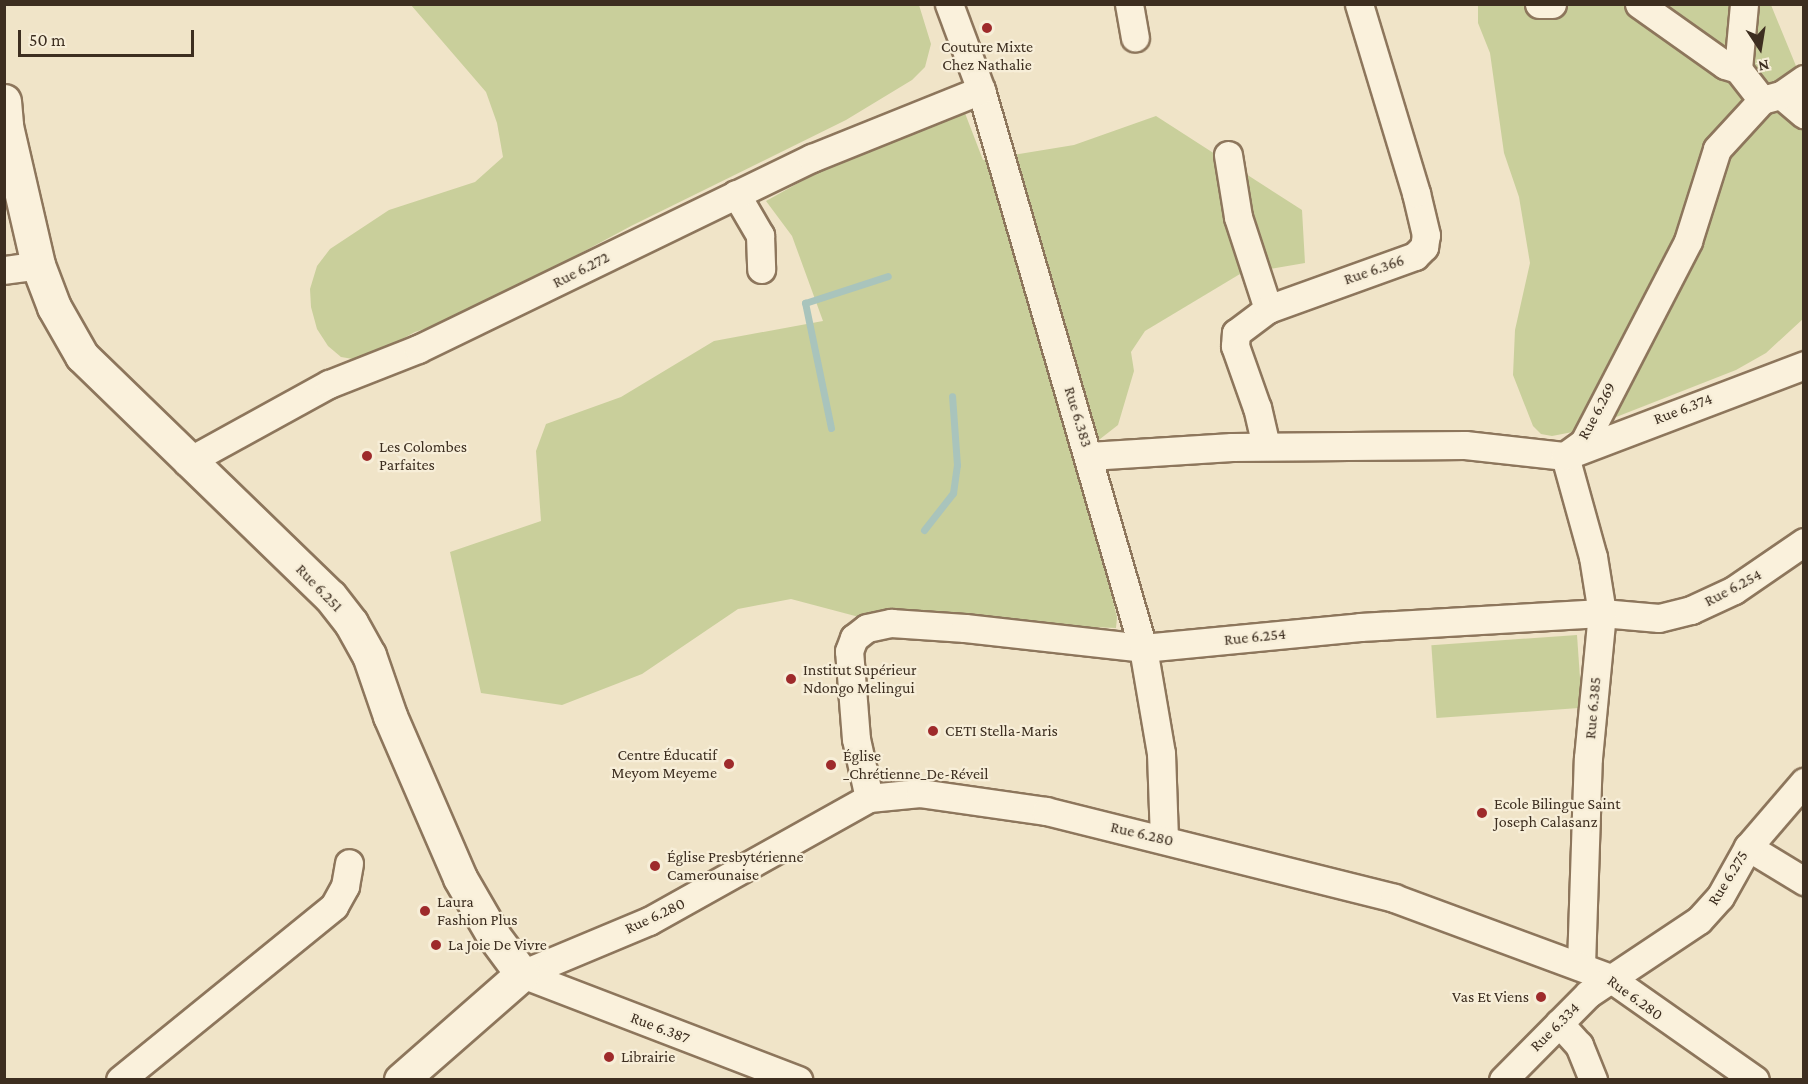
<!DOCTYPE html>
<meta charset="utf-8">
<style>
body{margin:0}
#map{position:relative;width:1808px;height:1084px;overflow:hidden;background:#f0e4c8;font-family:"Crimson Pro",serif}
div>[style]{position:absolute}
.green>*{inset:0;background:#c9cf9b;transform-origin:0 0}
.stream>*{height:7px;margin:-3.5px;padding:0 3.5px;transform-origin:3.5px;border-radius:3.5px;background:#a9c4bc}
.roads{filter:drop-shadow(2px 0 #8d765c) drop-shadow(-2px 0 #8d765c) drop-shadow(0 2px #8d765c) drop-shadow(0 -2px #8d765c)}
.street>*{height:27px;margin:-13.5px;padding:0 13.5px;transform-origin:13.5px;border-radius:13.5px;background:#faf1dc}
.secondary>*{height:33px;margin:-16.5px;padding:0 16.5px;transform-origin:16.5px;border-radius:16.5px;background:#faf1dc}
.dots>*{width:16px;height:16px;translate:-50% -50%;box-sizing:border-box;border:3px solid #f7eed8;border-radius:50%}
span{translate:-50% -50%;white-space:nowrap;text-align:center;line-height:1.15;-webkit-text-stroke:4.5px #f7eed8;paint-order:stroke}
.poi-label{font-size:16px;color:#3d2e20}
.left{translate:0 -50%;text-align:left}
.right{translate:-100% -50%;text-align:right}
.street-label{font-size:16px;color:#3d2e20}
.frame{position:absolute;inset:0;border:6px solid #3d2e20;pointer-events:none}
.north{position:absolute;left:1730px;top:18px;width:60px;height:60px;-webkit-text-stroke:4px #f7eed8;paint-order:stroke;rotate:168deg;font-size:16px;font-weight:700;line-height:24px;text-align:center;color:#3d2e20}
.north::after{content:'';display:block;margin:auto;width:21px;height:27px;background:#3d2e20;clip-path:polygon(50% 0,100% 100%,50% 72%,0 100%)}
.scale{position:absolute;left:18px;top:30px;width:176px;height:27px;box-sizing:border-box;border:3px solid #3d2e20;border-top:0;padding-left:8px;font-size:18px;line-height:21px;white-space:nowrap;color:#3d2e20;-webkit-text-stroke:4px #f7eed8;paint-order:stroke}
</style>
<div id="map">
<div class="green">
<div style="clip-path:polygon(411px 5px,919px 5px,931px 44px,925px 67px,912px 80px,846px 120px,631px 226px,464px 316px,415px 332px,380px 351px,353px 359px,341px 357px,328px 346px,317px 329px,311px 307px,310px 289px,317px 266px,330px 249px,389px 210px,475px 182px,503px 157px,497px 123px,486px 92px)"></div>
<div style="clip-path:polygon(1478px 5px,1771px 5px,1803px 83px,1804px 318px,1766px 353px,1736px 370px,1583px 430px,1552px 436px,1541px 434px,1533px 426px,1513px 375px,1515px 330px,1530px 263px,1519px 197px,1504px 153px,1490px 53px,1478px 23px)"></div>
<div style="clip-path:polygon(963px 108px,983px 160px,1074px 145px,1156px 116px,1302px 210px,1305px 263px,1240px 274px,1145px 331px,1131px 352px,1134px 371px,1118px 425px,1077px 457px,1117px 617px,1116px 628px,859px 617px,791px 599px,738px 609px,642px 674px,562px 705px,481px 693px,450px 552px,541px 521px,536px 451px,546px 424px,621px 397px,714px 341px,823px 321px,792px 236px,766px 201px,836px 162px)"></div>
<div style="left:1577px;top:635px;width:73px;height:146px;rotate:86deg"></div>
</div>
<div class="stream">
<div style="left:831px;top:428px;width:128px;rotate:-101.7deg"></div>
<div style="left:805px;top:303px;width:87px;rotate:-18deg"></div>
<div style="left:924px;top:530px;width:47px;rotate:-51.9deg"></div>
<div style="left:953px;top:493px;width:28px;rotate:-82deg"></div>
<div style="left:957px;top:465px;width:69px;rotate:-94.1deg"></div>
</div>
<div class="roads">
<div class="street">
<div style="left:949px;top:4px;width:92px;rotate:69.6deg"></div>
<div style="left:981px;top:90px;width:581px;rotate:73.81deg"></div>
<div style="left:1143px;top:648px;width:107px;rotate:80.3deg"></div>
<div style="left:1161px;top:753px;width:85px;rotate:88deg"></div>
<div style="left:1129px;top:4px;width:34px;rotate:80deg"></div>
<div style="left:1539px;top:4px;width:13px"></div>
<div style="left:1639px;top:4px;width:105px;rotate:35.3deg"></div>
<div style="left:1725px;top:65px;width:14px;rotate:17deg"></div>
<div style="left:1781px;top:95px;width:30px;rotate:40deg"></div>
<div style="left:1762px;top:100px;width:20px;rotate:-15deg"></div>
<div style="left:1781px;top:95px;width:28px;rotate:-35deg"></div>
<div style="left:1228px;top:155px;width:63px;rotate:80.8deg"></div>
<div style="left:1238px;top:217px;width:97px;rotate:71.9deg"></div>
<div style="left:736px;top:194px;width:48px;rotate:59.7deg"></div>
<div style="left:760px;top:235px;width:34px;rotate:88deg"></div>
<div style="left:4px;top:270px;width:34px;rotate:-8deg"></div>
<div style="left:1266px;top:446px;width:39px;rotate:-103deg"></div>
<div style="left:1257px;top:408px;width:66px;rotate:-109.5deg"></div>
<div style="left:1235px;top:346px;width:13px;rotate:-86deg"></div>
<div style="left:1236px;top:333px;width:40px;rotate:-37deg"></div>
<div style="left:1268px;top:309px;width:156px;rotate:-19.8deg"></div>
<div style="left:1415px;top:256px;width:13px;rotate:-45deg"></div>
<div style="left:1424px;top:247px;width:12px;rotate:-81deg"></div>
<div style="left:1426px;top:235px;width:43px;rotate:-103.4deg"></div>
<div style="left:1416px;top:193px;width:197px;rotate:-106.8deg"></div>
<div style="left:1089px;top:456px;width:143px;rotate:-3.6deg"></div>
<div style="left:1232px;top:447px;width:233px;rotate:-0.5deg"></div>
<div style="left:1465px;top:445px;width:101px;rotate:6.3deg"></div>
<div style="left:1565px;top:456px;width:24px;rotate:-36deg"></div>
<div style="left:1584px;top:442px;width:226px;rotate:-62.6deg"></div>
<div style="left:1688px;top:241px;width:96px;rotate:-72.5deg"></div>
<div style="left:1717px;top:149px;width:67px;rotate:-47.4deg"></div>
<div style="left:1762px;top:100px;width:39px;rotate:-128deg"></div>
<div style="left:1738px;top:69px;width:65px;rotate:-84.7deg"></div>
<div style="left:187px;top:462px;width:162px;rotate:-28.8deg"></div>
<div style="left:329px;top:384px;width:96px;rotate:-21.5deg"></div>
<div style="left:418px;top:349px;width:438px;rotate:-25.9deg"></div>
<div style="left:812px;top:158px;width:182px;rotate:-21.9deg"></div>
<div style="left:869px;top:798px;width:60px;rotate:-102.4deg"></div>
<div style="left:856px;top:739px;width:88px;rotate:-94.5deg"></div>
<div style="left:849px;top:651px;width:14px;rotate:-69deg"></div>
<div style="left:854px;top:638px;width:16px;rotate:-38deg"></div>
<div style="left:867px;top:628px;width:25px;rotate:-12deg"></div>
<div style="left:891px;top:623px;width:74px;rotate:3.9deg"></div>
<div style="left:965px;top:628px;width:179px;rotate:6.4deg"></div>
<div style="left:1143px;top:648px;width:218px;rotate:-5.5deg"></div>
<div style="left:1360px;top:627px;width:242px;rotate:-3.3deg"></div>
<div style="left:1602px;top:613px;width:57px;rotate:5deg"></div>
<div style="left:1659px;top:618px;width:33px;rotate:-14deg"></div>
<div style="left:1691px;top:610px;width:47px;rotate:-24.9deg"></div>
<div style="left:1734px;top:590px;width:85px;rotate:-34.4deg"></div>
<div style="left:1748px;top:847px;width:66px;rotate:31.3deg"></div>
<div style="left:1581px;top:965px;width:207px;rotate:-88.1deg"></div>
<div style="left:1588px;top:758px;width:146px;rotate:-84.5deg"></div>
<div style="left:1602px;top:613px;width:57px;rotate:-99.1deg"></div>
<div style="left:1593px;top:557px;width:105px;rotate:-105.5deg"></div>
<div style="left:1565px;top:456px;width:256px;rotate:-20.8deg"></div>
<div style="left:522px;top:974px;width:138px;rotate:-22.7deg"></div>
<div style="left:649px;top:921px;width:252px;rotate:-29.2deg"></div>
<div style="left:869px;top:798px;width:51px;rotate:-5.6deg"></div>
<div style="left:920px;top:793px;width:127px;rotate:8.1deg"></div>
<div style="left:1046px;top:811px;width:359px;rotate:14deg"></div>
<div style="left:1394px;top:898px;width:230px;rotate:20.3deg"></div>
<div style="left:1610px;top:978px;width:177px;rotate:35.1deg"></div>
<div style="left:522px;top:974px;width:296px;rotate:21deg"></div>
<div style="left:1559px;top:1023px;width:30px;rotate:48deg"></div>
<div style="left:1579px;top:1045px;width:38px;rotate:68deg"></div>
<div style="left:120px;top:1080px;width:276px;rotate:-39.1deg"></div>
<div style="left:334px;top:906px;width:23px;rotate:-61deg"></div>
<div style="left:345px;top:886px;width:23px;rotate:-80deg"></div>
<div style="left:1503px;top:1080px;width:121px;rotate:-45.3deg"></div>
<div style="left:1588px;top:994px;width:133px;rotate:-33.7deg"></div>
<div style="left:1699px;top:920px;width:31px;rotate:-48deg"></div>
<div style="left:1720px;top:897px;width:57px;rotate:-60.8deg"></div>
<div style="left:1748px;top:847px;width:86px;rotate:-49.3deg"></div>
</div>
<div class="secondary">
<div style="left:4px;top:101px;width:25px;rotate:85deg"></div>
<div style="left:6px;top:126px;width:143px;rotate:77deg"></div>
<div style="left:38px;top:265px;width:45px;rotate:69.1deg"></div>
<div style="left:54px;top:307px;width:56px;rotate:60.3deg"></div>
<div style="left:82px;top:356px;width:345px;rotate:44.1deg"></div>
<div style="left:330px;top:596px;width:34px;rotate:52deg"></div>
<div style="left:351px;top:623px;width:37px;rotate:61deg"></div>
<div style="left:369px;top:655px;width:65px;rotate:71deg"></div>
<div style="left:390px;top:716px;width:176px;rotate:66.6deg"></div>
<div style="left:460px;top:878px;width:66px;rotate:59.9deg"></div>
<div style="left:493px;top:935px;width:49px;rotate:53.4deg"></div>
<div style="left:522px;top:974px;width:161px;rotate:138.8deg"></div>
</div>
</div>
<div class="dots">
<div style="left:987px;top:28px;background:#9e2a2b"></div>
<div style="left:367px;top:456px;background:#9e2a2b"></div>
<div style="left:791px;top:679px;background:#9e2a2b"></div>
<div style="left:933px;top:731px;background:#9e2a2b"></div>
<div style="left:729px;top:764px;background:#9e2a2b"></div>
<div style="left:831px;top:765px;background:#9e2a2b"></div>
<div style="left:1482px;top:813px;background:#9e2a2b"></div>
<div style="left:655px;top:866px;background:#9e2a2b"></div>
<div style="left:425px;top:911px;background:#9e2a2b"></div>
<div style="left:436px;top:945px;background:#9e2a2b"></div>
<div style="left:1541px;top:997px;background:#9e2a2b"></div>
<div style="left:609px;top:1057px;background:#9e2a2b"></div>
</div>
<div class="poi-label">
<span style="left:987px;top:56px">Couture Mixte<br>Chez Nathalie</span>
<span class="left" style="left:379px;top:456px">Les Colombes<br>Parfaites</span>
<span class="left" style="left:803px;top:679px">Institut Supérieur<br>Ndongo Melingui</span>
<span class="left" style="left:945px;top:731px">CETI Stella-Maris</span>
<span class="right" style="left:717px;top:764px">Centre Éducatif<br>Meyom Meyeme</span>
<span class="left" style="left:843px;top:765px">Église<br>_Chrétienne_De-Réveil</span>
<span class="left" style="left:1494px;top:813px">Ecole Bilingue Saint<br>Joseph Calasanz</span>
<span class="left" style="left:667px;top:866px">Église Presbytérienne<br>Camerounaise</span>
<span class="left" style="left:437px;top:911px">Laura<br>Fashion Plus</span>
<span class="left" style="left:448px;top:945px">La Joie De Vivre</span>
<span class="right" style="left:1529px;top:997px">Vas Et Viens</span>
<span class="left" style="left:621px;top:1057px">Librairie</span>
</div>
<div class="street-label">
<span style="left:581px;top:270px;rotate:-27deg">Rue 6.272</span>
<span style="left:1374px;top:270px;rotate:-19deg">Rue 6.366</span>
<span style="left:1683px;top:409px;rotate:-21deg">Rue 6.374</span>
<span style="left:1597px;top:411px;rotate:-62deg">Rue 6.269</span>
<span style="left:1078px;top:417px;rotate:73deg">Rue 6.383</span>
<span style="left:319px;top:588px;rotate:46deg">Rue 6.251</span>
<span style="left:1733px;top:588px;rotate:-28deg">Rue 6.254</span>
<span style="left:1255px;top:637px;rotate:-6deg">Rue 6.254</span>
<span style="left:1593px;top:708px;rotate:-85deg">Rue 6.385</span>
<span style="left:1142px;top:834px;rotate:13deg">Rue 6.280</span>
<span style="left:1728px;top:878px;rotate:-58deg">Rue 6.275</span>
<span style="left:655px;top:916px;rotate:-25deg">Rue 6.280</span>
<span style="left:1635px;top:998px;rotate:36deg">Rue 6.280</span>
<span style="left:1555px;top:1027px;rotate:-45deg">Rue 6.334</span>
<span style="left:660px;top:1028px;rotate:21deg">Rue 6.387</span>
</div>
<div class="frame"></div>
<div class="north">N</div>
<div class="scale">50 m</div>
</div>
